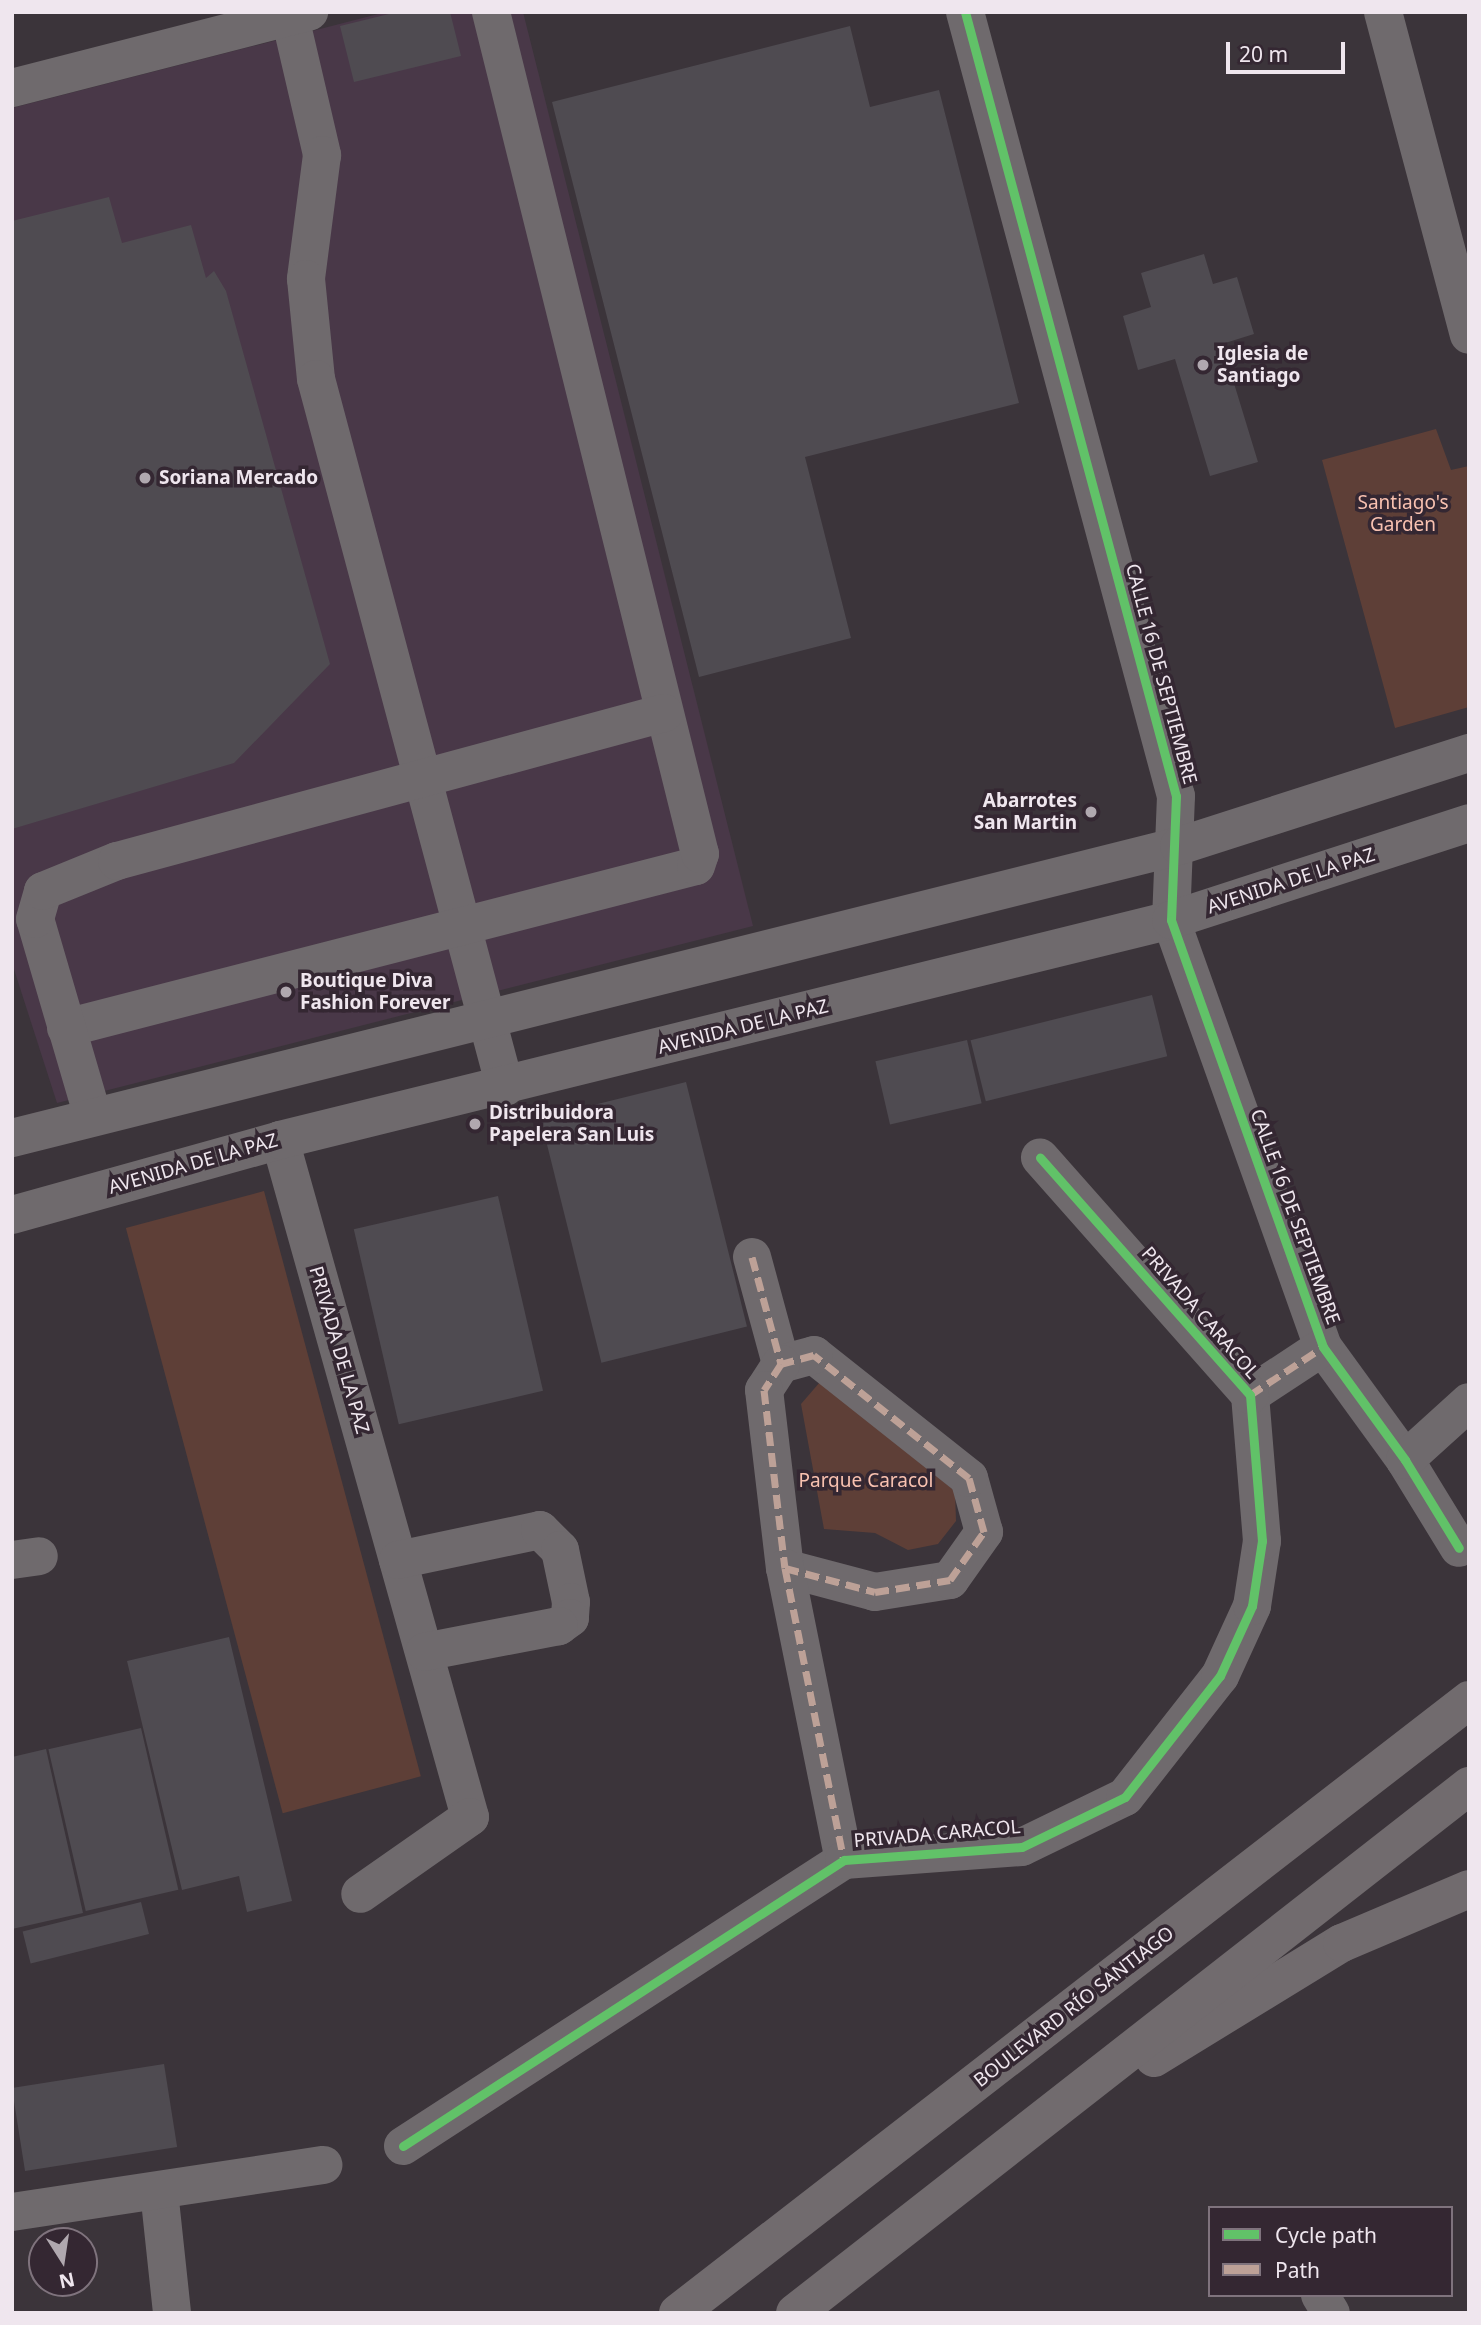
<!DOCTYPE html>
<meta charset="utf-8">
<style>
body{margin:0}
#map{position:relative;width:1481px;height:2325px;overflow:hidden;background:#3b343a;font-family:"Noto Sans",sans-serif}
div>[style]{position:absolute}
.built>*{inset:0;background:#493848}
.green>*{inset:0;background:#5e3f37;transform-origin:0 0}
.building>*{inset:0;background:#4f4b51;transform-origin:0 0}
.minor>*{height:38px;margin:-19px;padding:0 19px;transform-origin:19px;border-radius:19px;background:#6f6a6d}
.major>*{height:38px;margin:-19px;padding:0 19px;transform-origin:19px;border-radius:19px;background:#716b6e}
.quiet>*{height:7px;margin-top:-3.5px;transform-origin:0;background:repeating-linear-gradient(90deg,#bda197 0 14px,transparent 0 21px)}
.cycleway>*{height:9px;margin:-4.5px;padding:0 4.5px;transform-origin:4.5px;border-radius:4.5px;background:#61c268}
.dots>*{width:19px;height:19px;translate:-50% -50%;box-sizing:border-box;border:4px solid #342732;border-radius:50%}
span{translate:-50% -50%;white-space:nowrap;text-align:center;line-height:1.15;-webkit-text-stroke:7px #342732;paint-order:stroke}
.poi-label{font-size:19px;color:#efe6ee;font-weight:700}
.left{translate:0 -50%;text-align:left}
.right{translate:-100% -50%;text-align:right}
.park-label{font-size:19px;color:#f8c1b0}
.street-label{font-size:19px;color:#efe6ee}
.frame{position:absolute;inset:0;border:14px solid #efe6ee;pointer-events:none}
.legend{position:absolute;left:1208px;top:2206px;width:245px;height:91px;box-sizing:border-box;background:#342732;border:2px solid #7f737d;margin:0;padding:9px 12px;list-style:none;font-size:21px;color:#efe6ee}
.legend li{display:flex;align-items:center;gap:14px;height:35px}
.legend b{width:35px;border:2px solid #7f737d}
.north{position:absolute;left:28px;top:2227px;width:70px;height:70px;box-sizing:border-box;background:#342732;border:2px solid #7f737d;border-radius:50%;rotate:168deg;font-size:19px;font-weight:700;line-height:28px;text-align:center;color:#efe6ee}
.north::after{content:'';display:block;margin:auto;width:24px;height:32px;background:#b0a8af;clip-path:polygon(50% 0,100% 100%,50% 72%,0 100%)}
.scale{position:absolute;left:1226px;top:42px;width:119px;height:32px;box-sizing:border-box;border:4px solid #efe6ee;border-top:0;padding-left:9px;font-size:21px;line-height:24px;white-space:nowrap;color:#efe6ee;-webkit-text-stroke:5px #342732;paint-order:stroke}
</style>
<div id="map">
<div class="built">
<div style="clip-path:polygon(386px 12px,523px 12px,753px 926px,57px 1103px,12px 963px,12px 108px)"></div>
</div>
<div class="green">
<div style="clip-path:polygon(1436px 429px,1451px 470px,1469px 466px,1469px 707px,1395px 728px,1322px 460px)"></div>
<div style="left:264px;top:1191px;width:606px;height:143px;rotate:75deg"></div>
<div style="clip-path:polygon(820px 1382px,955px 1491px,956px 1521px,938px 1544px,908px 1550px,875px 1533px,824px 1529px,801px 1404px)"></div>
</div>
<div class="building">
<div style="clip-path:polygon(397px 12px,450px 12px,461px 56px,354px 82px,340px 26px)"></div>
<div style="clip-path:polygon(850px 26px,870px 107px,939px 90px,1019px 403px,805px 457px,851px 638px,699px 677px,552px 102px)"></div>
<div style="clip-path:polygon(109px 197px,122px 243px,191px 225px,206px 278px,214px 271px,226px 291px,330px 664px,234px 763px,12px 829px,12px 221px)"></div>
<div style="clip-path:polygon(1204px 254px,1213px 284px,1237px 277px,1254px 334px,1222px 344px,1258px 462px,1210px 476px,1175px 359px,1138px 370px,1123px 316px,1151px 307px,1141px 273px)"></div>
<div style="left:1152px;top:995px;width:63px;height:187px;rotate:76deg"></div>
<div style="left:967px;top:1040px;width:65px;height:94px;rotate:77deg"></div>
<div style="left:686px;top:1082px;width:252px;height:150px;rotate:76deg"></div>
<div style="left:498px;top:1196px;width:200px;height:148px;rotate:77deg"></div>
<div style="clip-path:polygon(229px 1637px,292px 1901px,247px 1912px,239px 1876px,182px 1890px,127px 1661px)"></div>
<div style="left:141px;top:1728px;width:166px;height:95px;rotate:77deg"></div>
<div style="clip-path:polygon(46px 1749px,83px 1913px,12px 1929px,12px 1757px)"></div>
<div style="left:141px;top:1902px;width:33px;height:122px;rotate:76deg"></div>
<div style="left:164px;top:2064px;width:84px;height:154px;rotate:81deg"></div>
</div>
<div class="minor">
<div style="left:965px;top:12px;width:812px;rotate:74.94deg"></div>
<div style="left:1176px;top:796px;width:124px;rotate:92.3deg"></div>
<div style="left:1171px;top:920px;width:453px;rotate:70.4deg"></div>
<div style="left:1323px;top:1347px;width:140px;rotate:54deg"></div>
<div style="left:1405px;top:1460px;width:103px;rotate:58.5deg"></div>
<div style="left:1383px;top:12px;width:334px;rotate:75.1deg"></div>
<div style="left:290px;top:17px;width:142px;rotate:76.9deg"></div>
<div style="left:322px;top:155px;width:125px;rotate:97.4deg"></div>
<div style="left:306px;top:279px;width:100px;rotate:84.3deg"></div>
<div style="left:316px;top:379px;width:733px;rotate:75.05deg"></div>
<div style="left:12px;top:88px;width:307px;rotate:-14.4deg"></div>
<div style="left:66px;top:1028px;width:650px;rotate:-14.42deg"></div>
<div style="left:696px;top:866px;width:13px;rotate:-72deg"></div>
<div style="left:700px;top:854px;width:868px;rotate:-103.94deg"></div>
<div style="left:93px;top:1117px;width:206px;rotate:-106.3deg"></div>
<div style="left:35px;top:919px;width:29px;rotate:-74deg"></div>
<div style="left:43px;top:891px;width:80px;rotate:-22.1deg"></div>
<div style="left:117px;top:861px;width:567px;rotate:-15.14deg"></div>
<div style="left:12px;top:1138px;width:1203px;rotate:-14.05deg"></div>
<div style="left:1179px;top:846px;width:305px;rotate:-17.8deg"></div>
<div style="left:280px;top:1140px;width:703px;rotate:74.32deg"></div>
<div style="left:470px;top:1817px;width:134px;rotate:145deg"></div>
<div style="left:12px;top:1215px;width:278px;rotate:-15.6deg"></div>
<div style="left:280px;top:1140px;width:918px;rotate:-13.87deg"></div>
<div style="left:1171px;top:920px;width:313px;rotate:-18deg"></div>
<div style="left:752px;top:1257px;width:111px;rotate:74.8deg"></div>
<div style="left:1250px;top:1395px;width:87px;rotate:-33.3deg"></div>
<div style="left:1405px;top:1460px;width:86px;rotate:-42.2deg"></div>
<div style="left:12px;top:1560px;width:27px;rotate:-8deg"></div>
<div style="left:398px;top:1560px;width:145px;rotate:-11.9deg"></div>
<div style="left:540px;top:1530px;width:28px;rotate:45deg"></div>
<div style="left:560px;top:1550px;width:53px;rotate:78.1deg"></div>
<div style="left:571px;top:1602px;width:16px;rotate:94deg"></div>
<div style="left:570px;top:1618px;width:14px;rotate:144deg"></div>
<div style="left:559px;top:1626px;width:137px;rotate:169.1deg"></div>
<div style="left:785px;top:1568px;width:93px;rotate:14.9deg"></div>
<div style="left:875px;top:1592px;width:76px;rotate:-9.1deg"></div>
<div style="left:950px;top:1580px;width:59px;rotate:-54.7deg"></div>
<div style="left:984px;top:1532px;width:56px;rotate:-105.5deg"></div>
<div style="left:969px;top:1478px;width:198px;rotate:-141.6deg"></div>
<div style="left:814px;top:1355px;width:34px;rotate:165deg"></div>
<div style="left:781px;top:1364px;width:31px;rotate:123deg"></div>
<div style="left:764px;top:1390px;width:179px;rotate:83.3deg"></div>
<div style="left:785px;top:1568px;width:298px;rotate:78.6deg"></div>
<div style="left:403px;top:2146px;width:526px;rotate:-32.96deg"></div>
<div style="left:844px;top:1860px;width:178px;rotate:-4.2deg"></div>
<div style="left:1022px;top:1847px;width:114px;rotate:-25.9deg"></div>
<div style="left:1125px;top:1797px;width:154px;rotate:-51.9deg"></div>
<div style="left:1220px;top:1676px;width:77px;rotate:-65.4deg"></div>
<div style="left:1252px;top:1606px;width:66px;rotate:-81.3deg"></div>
<div style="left:1262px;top:1541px;width:146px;rotate:-94.7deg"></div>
<div style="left:1250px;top:1395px;width:317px;rotate:-131.5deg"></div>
<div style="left:159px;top:2191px;width:123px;rotate:83.9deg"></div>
<div style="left:12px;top:2212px;width:315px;rotate:-8.6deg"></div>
<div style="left:1320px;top:2295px;width:21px;rotate:59deg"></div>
</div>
<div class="major">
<div style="left:1154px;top:2058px;width:220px;rotate:-31.5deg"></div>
<div style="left:1342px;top:1943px;width:138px;rotate:-23deg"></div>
<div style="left:678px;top:2313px;width:1001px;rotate:-37.77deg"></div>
<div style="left:795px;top:2313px;width:856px;rotate:-38.02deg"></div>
</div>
<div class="quiet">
<div style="left:752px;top:1257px;width:111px;rotate:74.8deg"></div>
<div style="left:1250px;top:1395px;width:87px;rotate:-33.3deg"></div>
<div style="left:785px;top:1568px;width:93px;rotate:14.9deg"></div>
<div style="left:875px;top:1592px;width:76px;rotate:-9.1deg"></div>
<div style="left:950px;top:1580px;width:59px;rotate:-54.7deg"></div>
<div style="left:984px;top:1532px;width:56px;rotate:-105.5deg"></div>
<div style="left:969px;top:1478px;width:198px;rotate:-141.6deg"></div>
<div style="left:814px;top:1355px;width:34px;rotate:165deg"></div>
<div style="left:781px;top:1364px;width:31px;rotate:123deg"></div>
<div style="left:764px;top:1390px;width:179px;rotate:83.3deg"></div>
<div style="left:785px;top:1568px;width:298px;rotate:78.6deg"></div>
</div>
<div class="cycleway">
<div style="left:965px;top:12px;width:812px;rotate:74.94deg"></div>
<div style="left:1176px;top:796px;width:124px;rotate:92.3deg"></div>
<div style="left:1171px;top:920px;width:453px;rotate:70.4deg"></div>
<div style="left:1323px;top:1347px;width:140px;rotate:54deg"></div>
<div style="left:1405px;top:1460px;width:103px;rotate:58.5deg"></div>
<div style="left:403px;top:2146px;width:526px;rotate:-32.96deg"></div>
<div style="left:844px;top:1860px;width:178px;rotate:-4.2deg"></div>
<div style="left:1022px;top:1847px;width:114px;rotate:-25.9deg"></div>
<div style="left:1125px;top:1797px;width:154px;rotate:-51.9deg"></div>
<div style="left:1220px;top:1676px;width:77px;rotate:-65.4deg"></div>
<div style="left:1252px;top:1606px;width:66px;rotate:-81.3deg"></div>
<div style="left:1262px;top:1541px;width:146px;rotate:-94.7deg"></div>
<div style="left:1250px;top:1395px;width:317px;rotate:-131.5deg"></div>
</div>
<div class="dots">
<div style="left:1203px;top:365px;background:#b0a8af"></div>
<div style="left:145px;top:478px;background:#b0a8af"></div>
<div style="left:1091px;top:812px;background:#b0a8af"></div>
<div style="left:286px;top:992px;background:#b0a8af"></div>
<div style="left:475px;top:1124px;background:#b0a8af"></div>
</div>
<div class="poi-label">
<span class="left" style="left:1217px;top:365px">Iglesia de<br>Santiago</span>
<span class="left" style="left:159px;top:478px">Soriana Mercado</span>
<span class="right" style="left:1077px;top:812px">Abarrotes<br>San Martin</span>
<span class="left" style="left:300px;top:992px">Boutique Diva<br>Fashion Forever</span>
<span class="left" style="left:489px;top:1124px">Distribuidora<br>Papelera San Luis</span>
</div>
<div class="park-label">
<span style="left:1403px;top:514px">Santiago's<br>Garden</span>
<span style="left:866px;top:1481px">Parque Caracol</span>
</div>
<div class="street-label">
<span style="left:1161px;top:674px;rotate:75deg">CALLE 16 DE SEPTIEMBRE</span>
<span style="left:1291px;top:881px;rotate:-18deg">AVENIDA DE LA PAZ</span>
<span style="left:743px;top:1027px;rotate:-14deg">AVENIDA DE LA PAZ</span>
<span style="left:193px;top:1164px;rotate:-16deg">AVENIDA DE LA PAZ</span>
<span style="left:1295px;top:1217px;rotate:70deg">CALLE 16 DE SEPTIEMBRE</span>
<span style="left:1200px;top:1313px;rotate:49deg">PRIVADA CARACOL</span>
<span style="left:339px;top:1350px;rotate:74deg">PRIVADA DE LA PAZ</span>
<span style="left:937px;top:1834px;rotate:-5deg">PRIVADA CARACOL</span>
<span style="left:1074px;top:2007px;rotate:-38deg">BOULEVARD RÍO SANTIAGO</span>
</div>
<div class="frame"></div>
<ul class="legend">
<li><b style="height:9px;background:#61c268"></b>Cycle path</li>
<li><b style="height:9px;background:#bda197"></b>Path</li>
</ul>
<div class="north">N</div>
<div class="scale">20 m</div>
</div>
